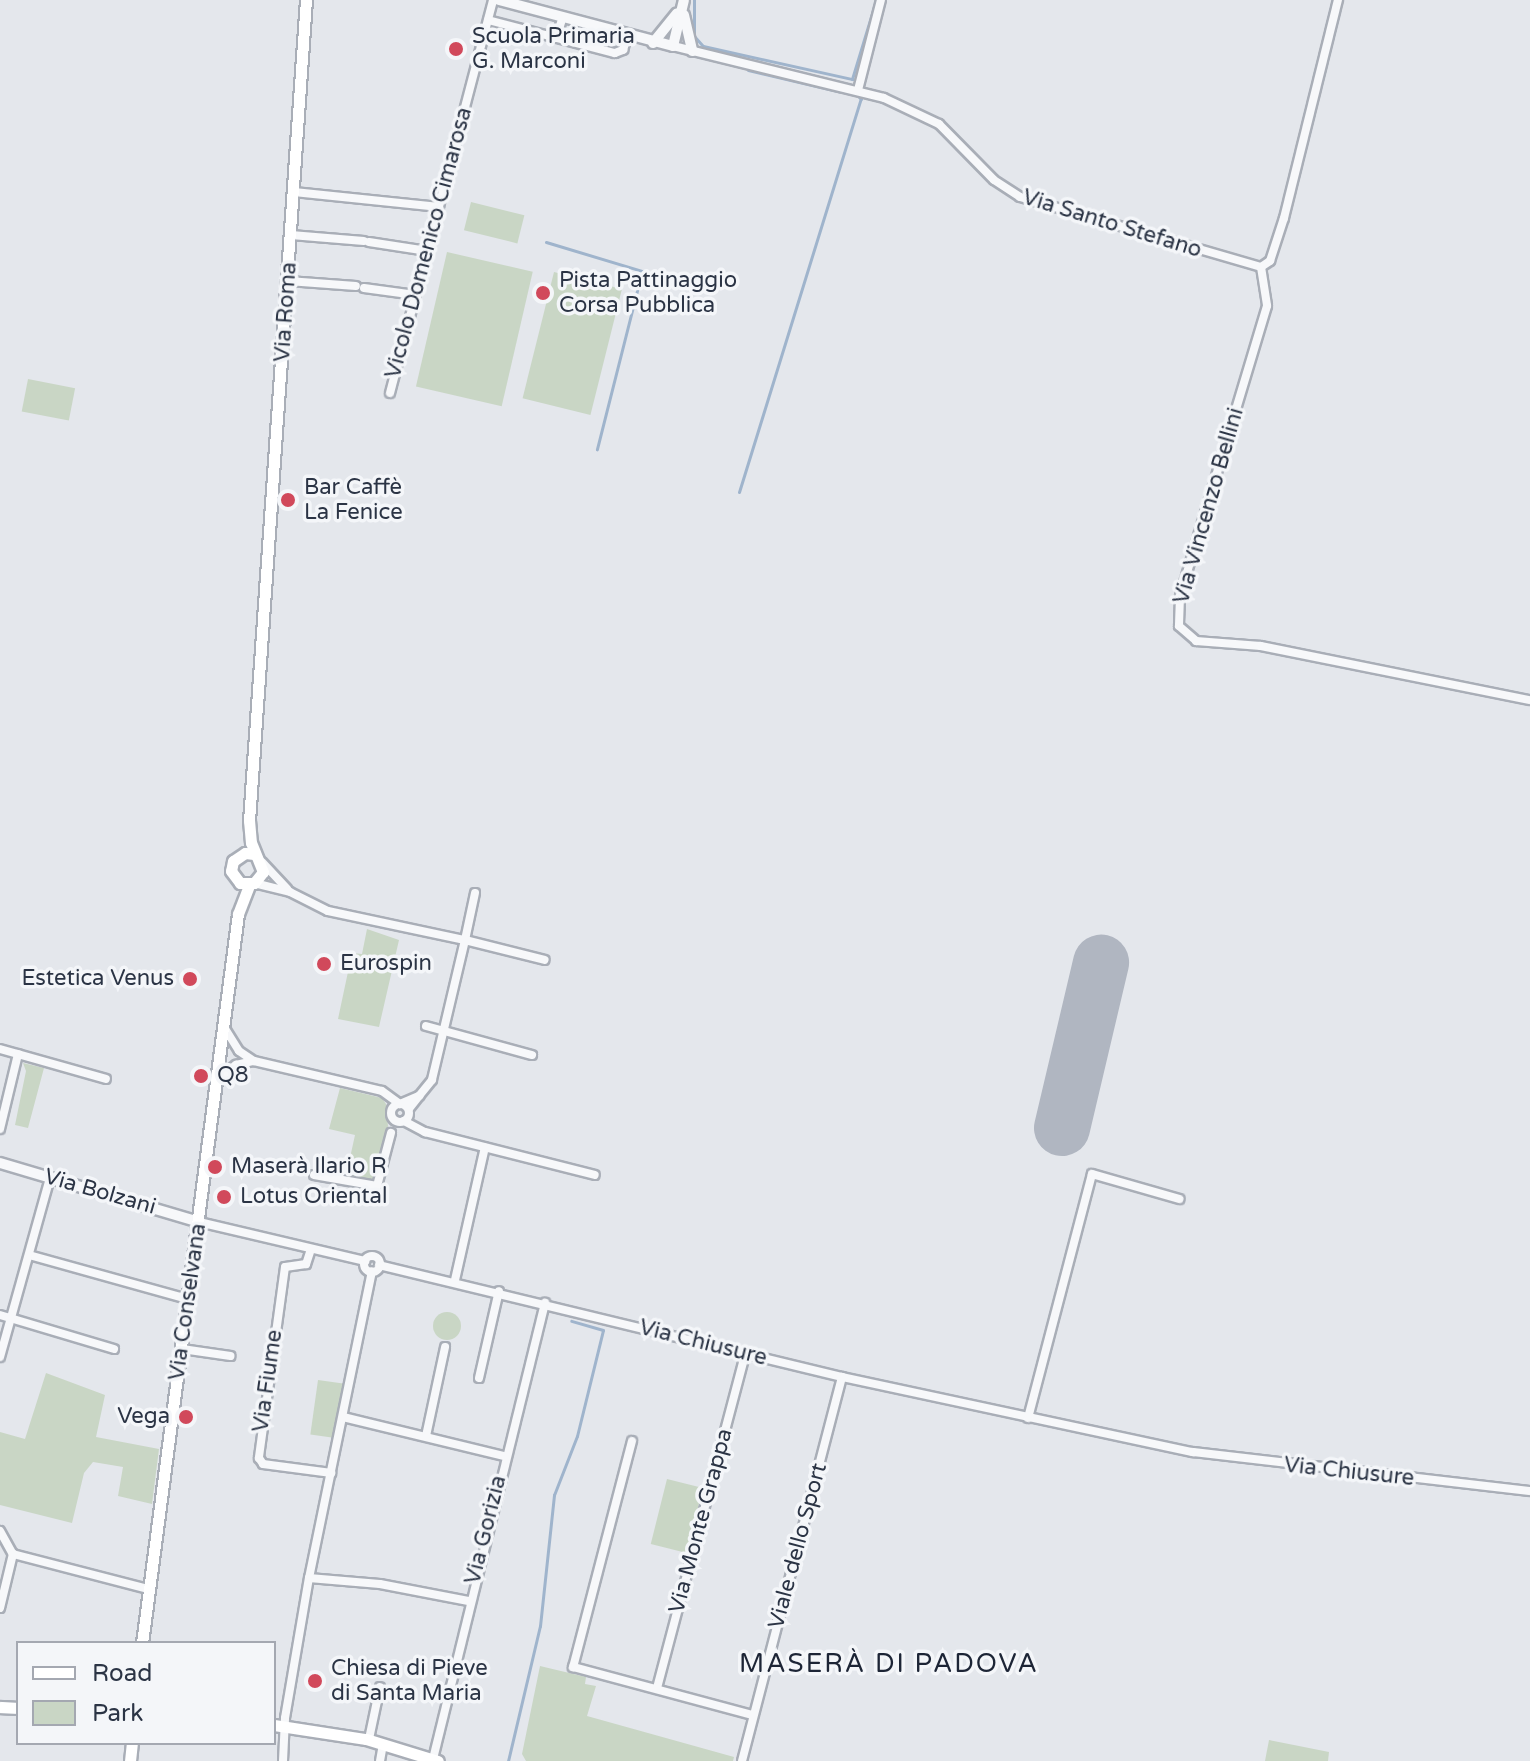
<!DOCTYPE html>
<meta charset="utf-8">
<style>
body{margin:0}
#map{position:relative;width:1530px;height:1761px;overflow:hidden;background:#e4e7ec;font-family:"Varela Round",sans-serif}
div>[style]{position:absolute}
.green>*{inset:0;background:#c9d6c5;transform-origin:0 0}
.round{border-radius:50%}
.stream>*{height:3px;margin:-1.5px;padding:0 1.5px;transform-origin:1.5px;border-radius:1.5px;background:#9fb4cc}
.runway>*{height:56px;margin:-28px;padding:0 28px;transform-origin:28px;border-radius:28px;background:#b0b6c1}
.roads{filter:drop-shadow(2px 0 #a9aeb7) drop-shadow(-2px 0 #a9aeb7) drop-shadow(0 2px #a9aeb7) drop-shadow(0 -2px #a9aeb7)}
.minor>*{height:8px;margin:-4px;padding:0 4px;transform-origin:4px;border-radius:4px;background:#f7f8fa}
.minor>.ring{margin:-4px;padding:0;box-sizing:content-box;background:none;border:8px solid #f7f8fa;border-radius:50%}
.tertiary>*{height:10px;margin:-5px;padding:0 5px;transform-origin:5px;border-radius:5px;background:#f7f8fa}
.secondary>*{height:11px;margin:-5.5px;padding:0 5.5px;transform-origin:5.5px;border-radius:5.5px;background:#fff}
.dots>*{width:22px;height:22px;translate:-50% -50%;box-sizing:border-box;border:4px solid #f4f6f9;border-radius:50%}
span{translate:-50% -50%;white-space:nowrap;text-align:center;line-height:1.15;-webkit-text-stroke:7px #f4f6f9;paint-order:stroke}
.poi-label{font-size:22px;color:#2b3445}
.left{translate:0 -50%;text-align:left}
.right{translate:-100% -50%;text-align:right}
.street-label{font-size:22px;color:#2b3445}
.quarter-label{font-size:26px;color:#1d2536;letter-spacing:2px}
.legend{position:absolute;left:16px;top:1641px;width:260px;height:104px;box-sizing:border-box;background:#f4f6f9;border:2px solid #a4a8b1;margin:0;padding:10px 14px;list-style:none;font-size:24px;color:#2b3445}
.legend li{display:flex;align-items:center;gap:16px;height:40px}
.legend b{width:40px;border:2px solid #a4a8b1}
</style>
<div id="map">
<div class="green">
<div style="left:471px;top:202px;width:55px;height:29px;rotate:14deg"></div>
<div style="left:447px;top:252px;width:88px;height:138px;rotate:13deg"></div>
<div style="left:554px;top:272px;width:70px;height:130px;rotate:14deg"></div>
<div style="left:28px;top:379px;width:48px;height:33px;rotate:11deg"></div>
<div style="clip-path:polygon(367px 929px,399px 940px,379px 1027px,338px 1019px,352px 953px,362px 954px)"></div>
<div style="clip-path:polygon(23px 1063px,44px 1068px,28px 1128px,15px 1125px,26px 1071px)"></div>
<div style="clip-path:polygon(340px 1088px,382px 1098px,386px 1104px,388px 1126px,375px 1181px,346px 1176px,355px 1135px,329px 1129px)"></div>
<div class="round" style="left:433px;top:1312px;width:28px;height:28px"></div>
<div style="clip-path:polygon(46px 1373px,105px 1395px,96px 1437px,159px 1449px,152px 1504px,118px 1496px,123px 1467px,93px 1462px,84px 1473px,72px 1523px,0 1505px,0 1432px,25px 1439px)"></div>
<div style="left:318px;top:1380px;width:27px;height:55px;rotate:8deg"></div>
<div style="left:667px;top:1479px;width:37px;height:67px;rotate:14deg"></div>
<div style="clip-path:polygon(540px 1666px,586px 1677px,585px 1684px,596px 1686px,587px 1716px,734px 1757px,733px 1761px,526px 1761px,522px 1754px)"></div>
<div style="clip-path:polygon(1269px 1740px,1329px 1752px,1328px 1761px,1265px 1761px)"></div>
</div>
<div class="stream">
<div style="left:694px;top:0;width:36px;rotate:90deg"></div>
<div style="left:694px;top:36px;width:13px;rotate:48deg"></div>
<div style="left:703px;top:46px;width:153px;rotate:12.5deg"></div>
<div style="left:852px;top:79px;width:83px;rotate:-73.1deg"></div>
<div style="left:748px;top:70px;width:96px;rotate:13.3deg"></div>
<div style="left:546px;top:242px;width:100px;rotate:16.8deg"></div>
<div style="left:642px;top:271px;width:184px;rotate:104.2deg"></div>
<div style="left:739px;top:492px;width:412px;rotate:-72.8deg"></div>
<div style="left:861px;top:99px;width:6px;rotate:-135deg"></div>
<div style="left:508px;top:1761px;width:139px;rotate:-76.7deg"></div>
<div style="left:540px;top:1626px;width:132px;rotate:-83.9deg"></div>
<div style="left:554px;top:1495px;width:63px;rotate:-68.7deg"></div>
<div style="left:577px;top:1436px;width:109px;rotate:-76.2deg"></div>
<div style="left:603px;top:1330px;width:33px;rotate:-164deg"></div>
</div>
<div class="runway">
<div style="left:1062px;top:1128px;width:170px;rotate:-76.7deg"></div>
</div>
<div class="roads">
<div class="minor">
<div style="left:488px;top:20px;width:131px;rotate:14.6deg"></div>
<div style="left:615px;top:53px;width:9px;rotate:-21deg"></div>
<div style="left:623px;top:50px;width:14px;rotate:-73deg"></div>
<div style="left:556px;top:38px;width:20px;rotate:-72deg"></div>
<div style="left:673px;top:46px;width:217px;rotate:13.8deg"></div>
<div style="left:884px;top:98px;width:61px;rotate:25.3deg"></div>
<div style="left:939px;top:124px;width:78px;rotate:45.5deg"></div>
<div style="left:994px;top:180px;width:31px;rotate:33deg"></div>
<div style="left:1020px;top:197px;width:251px;rotate:16.2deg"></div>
<div style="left:1261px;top:267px;width:11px;rotate:-34deg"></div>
<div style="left:1270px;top:261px;width:45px;rotate:-72deg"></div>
<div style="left:1284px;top:218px;width:225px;rotate:-76.1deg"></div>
<div style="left:858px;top:90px;width:93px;rotate:-75.7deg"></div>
<div style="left:294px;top:192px;width:146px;rotate:5.9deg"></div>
<div style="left:291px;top:235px;width:73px;rotate:4.7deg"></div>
<div style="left:369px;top:242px;width:59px;rotate:8.8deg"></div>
<div style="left:1261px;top:267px;width:39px;rotate:81deg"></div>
<div style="left:1267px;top:306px;width:303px;rotate:106.7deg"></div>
<div style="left:1180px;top:596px;width:30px;rotate:92deg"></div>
<div style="left:1179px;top:626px;width:23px;rotate:41deg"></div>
<div style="left:1196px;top:641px;width:65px;rotate:4.4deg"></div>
<div style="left:1261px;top:646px;width:274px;rotate:11.4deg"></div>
<div style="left:288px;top:281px;width:68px;rotate:4.2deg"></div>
<div style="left:364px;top:288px;width:52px;rotate:7.7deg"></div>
<div style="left:390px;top:393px;width:406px;rotate:-75.3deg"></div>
<div style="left:262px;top:862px;width:37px;rotate:47deg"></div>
<div style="left:254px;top:883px;width:37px;rotate:14deg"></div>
<div style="left:290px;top:892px;width:42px;rotate:26.6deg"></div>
<div style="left:328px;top:911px;width:140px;rotate:12deg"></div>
<div style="left:465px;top:940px;width:144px;rotate:103.3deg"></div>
<div style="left:432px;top:1080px;width:21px;rotate:129deg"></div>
<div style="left:475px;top:893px;width:48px;rotate:102deg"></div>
<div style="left:465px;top:940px;width:82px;rotate:14deg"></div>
<div style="left:426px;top:1026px;width:110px;rotate:15.3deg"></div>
<div style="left:224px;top:1027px;width:28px;rotate:58deg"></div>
<div style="left:239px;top:1051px;width:18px;rotate:34deg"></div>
<div style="left:254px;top:1061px;width:131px;rotate:13.2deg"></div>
<div style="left:382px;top:1091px;width:22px;rotate:36deg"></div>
<div style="left:400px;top:1104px;width:21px;rotate:-23deg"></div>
<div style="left:419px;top:1096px;width:16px;rotate:128deg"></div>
<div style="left:0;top:1049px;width:110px;rotate:15.8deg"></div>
<div style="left:216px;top:1081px;width:26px;rotate:-39deg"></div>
<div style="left:236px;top:1065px;width:18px;rotate:-13deg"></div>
<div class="ring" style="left:391px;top:1104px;width:10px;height:10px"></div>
<div style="left:404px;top:1121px;width:24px;rotate:28deg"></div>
<div style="left:425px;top:1132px;width:175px;rotate:14.2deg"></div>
<div style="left:0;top:1129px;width:77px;rotate:-76.5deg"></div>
<div style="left:314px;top:1175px;width:64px;rotate:9.9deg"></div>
<div style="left:377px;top:1186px;width:55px;rotate:-75.2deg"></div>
<div style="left:199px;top:1222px;width:171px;rotate:13.2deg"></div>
<div style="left:311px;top:1249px;width:16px;rotate:108deg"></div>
<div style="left:306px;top:1264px;width:21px;rotate:172deg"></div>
<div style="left:285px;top:1267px;width:193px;rotate:97.8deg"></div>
<div style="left:259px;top:1458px;width:7px;rotate:56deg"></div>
<div style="left:263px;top:1464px;width:69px;rotate:7.5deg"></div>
<div style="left:29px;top:1255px;width:165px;rotate:15.5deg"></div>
<div class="ring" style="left:364px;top:1256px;width:8px;height:8px"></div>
<div style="left:379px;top:1265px;width:476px;rotate:13.6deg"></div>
<div style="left:842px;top:1377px;width:359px;rotate:12.1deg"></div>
<div style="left:1193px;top:1452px;width:339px;rotate:6.6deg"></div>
<div style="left:455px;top:1280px;width:136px;rotate:-77.3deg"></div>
<div style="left:0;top:1315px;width:119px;rotate:16.6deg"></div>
<div style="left:182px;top:1349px;width:49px;rotate:8.3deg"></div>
<div style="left:0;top:1357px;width:186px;rotate:-74.4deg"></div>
<div style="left:479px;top:1378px;width:89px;rotate:-77.1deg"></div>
<div style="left:343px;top:1417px;width:166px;rotate:13.6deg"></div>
<div style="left:1028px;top:1418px;width:252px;rotate:-75.3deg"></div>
<div style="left:1092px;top:1174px;width:91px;rotate:16deg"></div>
<div style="left:426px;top:1436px;width:91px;rotate:-77.9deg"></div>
<div style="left:632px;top:1441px;width:234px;rotate:104.6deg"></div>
<div style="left:573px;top:1667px;width:185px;rotate:15deg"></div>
<div style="left:0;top:1531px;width:26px;rotate:61deg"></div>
<div style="left:13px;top:1554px;width:139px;rotate:14.5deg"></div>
<div style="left:309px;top:1578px;width:71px;rotate:4.8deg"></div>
<div style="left:380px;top:1584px;width:90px;rotate:10.9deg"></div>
<div style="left:0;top:1608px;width:56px;rotate:-76.5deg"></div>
<div style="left:657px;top:1688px;width:345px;rotate:-75.2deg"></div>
<div style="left:369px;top:1739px;width:53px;rotate:-78.1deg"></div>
<div style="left:433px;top:1759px;width:470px;rotate:-76.2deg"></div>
<div style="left:283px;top:1761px;width:43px;rotate:-87.3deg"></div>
<div style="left:285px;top:1718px;width:142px;rotate:-80.3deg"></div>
<div style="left:309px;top:1578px;width:313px;rotate:-78.4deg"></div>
<div style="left:380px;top:1761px;width:17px;rotate:-80deg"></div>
<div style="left:742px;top:1761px;width:397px;rotate:-75.4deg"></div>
</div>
<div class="tertiary">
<div style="left:499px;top:0;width:180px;rotate:14.8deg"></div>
<div style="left:673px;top:46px;width:47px;rotate:-76.6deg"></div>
<div style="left:684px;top:15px;width:37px;rotate:77deg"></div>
<div style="left:653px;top:43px;width:38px;rotate:-51deg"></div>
<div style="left:0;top:1163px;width:208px;rotate:16.5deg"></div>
</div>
<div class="secondary">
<div style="left:254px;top:854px;width:9px;rotate:-174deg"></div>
<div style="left:245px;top:853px;width:14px;rotate:146deg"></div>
<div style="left:233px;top:861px;width:10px;rotate:101deg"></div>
<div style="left:231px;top:871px;width:15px;rotate:53deg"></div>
<div style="left:240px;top:883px;width:14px"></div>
<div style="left:254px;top:883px;width:14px;rotate:-51deg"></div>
<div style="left:263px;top:872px;width:31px;rotate:-112deg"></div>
<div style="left:251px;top:843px;width:22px;rotate:-95deg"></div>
<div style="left:249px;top:821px;width:823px;rotate:-86.03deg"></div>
<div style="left:142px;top:1643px;width:735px;rotate:-82.5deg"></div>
<div style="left:238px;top:914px;width:31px;rotate:-69deg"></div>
<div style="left:0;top:1707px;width:18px;rotate:3deg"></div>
<div style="left:274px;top:1725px;width:93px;rotate:8.7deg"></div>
<div style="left:366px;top:1739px;width:75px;rotate:17deg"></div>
<div style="left:130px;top:1761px;width:18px;rotate:-84deg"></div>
</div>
</div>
<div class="dots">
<div style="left:456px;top:49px;background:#d1495b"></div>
<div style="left:543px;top:293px;background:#d1495b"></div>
<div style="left:288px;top:500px;background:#d1495b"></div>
<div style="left:324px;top:964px;background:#d1495b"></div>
<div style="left:190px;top:979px;background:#d1495b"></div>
<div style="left:201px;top:1076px;background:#d1495b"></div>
<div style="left:215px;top:1167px;background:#d1495b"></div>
<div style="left:224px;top:1197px;background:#d1495b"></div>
<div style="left:186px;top:1417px;background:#d1495b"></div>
<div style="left:315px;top:1681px;background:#d1495b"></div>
</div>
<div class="poi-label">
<span class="left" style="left:472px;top:49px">Scuola Primaria<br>G. Marconi</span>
<span class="left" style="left:559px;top:293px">Pista Pattinaggio<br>Corsa Pubblica</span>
<span class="left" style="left:304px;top:500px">Bar Caffè<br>La Fenice</span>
<span class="left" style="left:340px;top:964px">Eurospin</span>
<span class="right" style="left:174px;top:979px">Estetica Venus</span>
<span class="left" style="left:217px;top:1076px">Q8</span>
<span class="left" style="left:231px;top:1167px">Maserà Ilario R</span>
<span class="left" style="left:240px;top:1197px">Lotus Oriental</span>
<span class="right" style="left:170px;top:1417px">Vega</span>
<span class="left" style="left:331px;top:1681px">Chiesa di Pieve<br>di Santa Maria</span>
</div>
<div class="street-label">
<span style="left:1112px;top:224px;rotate:17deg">Via Santo Stefano</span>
<span style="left:429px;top:243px;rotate:-75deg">Vicolo Domenico Cimarosa</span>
<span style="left:286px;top:312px;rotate:-86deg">Via Roma</span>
<span style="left:1209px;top:506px;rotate:-74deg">Via Vincenzo Bellini</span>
<span style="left:100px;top:1192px;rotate:16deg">Via Bolzani</span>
<span style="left:188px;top:1302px;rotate:-82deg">Via Conselvana</span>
<span style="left:703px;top:1343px;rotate:14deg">Via Chiusure</span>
<span style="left:268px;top:1381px;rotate:-82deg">Via Fiume</span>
<span style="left:1349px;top:1472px;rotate:6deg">Via Chiusure</span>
<span style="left:701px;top:1521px;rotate:-75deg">Via Monte Grappa</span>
<span style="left:486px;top:1530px;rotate:-76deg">Via Gorizia</span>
<span style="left:798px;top:1546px;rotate:-75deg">Viale dello Sport</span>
</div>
<div class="quarter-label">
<span style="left:889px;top:1664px">MASERÀ DI PADOVA</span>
</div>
<ul class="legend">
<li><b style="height:10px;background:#fff"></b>Road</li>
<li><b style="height:22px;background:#c9d6c5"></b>Park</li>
</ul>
</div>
